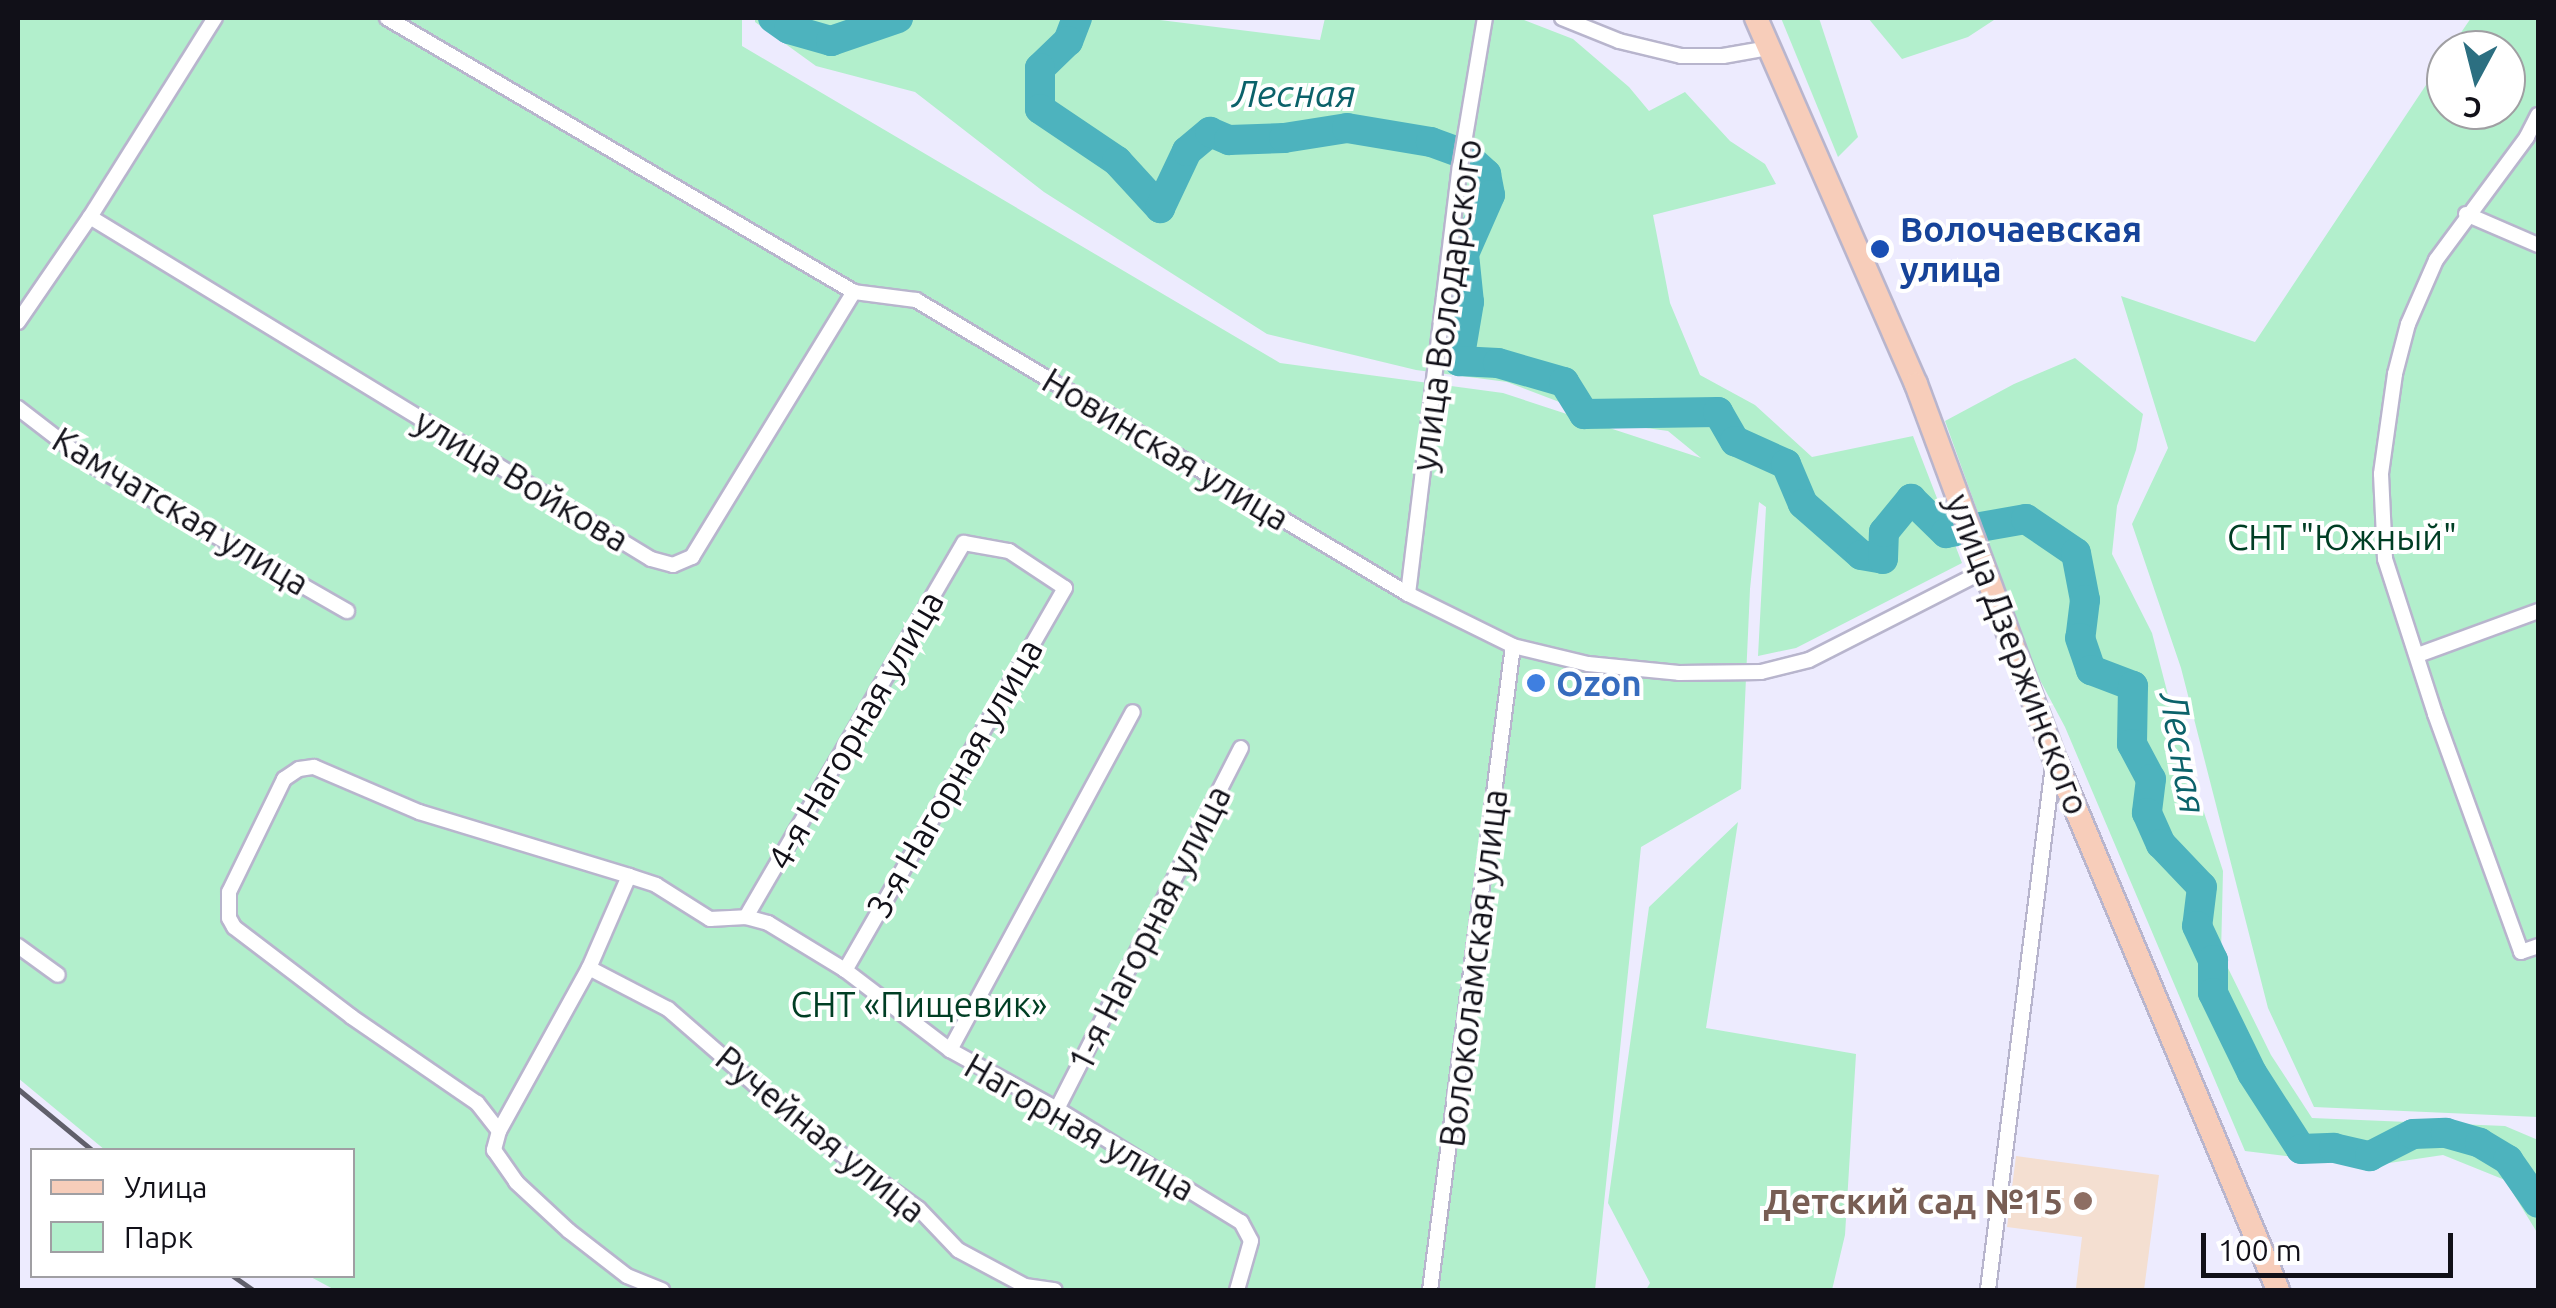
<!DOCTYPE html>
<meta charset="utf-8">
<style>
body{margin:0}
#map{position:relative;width:2556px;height:1308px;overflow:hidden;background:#edebfe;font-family:Ubuntu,sans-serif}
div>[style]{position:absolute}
.education>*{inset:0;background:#f4dfd1}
.green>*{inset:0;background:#b2efcc}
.river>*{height:30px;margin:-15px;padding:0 15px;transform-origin:15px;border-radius:15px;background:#4db3be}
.roads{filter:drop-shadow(2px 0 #b8b5cd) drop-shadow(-2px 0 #b8b5cd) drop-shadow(0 2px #b8b5cd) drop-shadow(0 -2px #b8b5cd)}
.street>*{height:14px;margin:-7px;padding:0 7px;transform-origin:7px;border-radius:7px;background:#fff}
.primary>*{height:22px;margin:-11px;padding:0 11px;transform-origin:11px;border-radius:11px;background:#f7cdba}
.rail>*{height:5px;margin:-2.5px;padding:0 2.5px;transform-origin:2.5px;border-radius:2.5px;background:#605f6b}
.dots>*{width:28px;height:28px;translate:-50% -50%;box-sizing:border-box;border:5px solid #fff;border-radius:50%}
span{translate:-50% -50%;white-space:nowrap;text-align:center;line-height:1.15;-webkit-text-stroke:8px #fff;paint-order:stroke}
.transit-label{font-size:35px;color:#164399;font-weight:700}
.left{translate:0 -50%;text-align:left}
.street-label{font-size:35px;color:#111018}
.park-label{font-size:35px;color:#003e24}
.shop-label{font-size:35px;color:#366cbe;font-weight:700}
.education-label{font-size:35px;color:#785e54;font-weight:700}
.right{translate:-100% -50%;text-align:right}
.water-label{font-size:38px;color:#0b626a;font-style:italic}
.frame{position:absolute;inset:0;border:20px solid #111018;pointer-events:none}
.legend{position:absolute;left:30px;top:1148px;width:325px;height:130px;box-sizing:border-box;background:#fff;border:2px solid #a09fa3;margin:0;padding:12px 18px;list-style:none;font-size:30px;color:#111018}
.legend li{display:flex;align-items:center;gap:20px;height:50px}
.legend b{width:50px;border:2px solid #a09fa3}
.north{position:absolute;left:2426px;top:30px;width:100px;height:100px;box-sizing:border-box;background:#fff;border:2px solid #a09fa3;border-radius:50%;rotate:187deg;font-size:28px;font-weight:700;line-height:40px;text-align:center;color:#111018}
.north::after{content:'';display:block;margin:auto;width:35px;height:45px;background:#2c6f81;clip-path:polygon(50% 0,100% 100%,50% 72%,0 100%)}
.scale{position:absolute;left:2201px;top:1233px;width:252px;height:45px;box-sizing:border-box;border:5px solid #111018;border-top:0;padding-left:12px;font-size:30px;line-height:35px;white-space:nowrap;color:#111018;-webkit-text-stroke:8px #fff;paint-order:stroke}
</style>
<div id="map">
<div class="education">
<div style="clip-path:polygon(2016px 1156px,2159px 1175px,2144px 1290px,2076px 1288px,2082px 1237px,2007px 1227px)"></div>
</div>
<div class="green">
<div style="clip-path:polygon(18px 18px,742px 18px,742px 46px,1280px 363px,1503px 393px,1701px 458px,1668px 431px,1617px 424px,1507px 382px,1416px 370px,1267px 334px,1044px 192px,915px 92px,816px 66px,755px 22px,755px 18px,1144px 18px,1320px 40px,1325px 18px,1519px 18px,1573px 39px,1629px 87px,1649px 111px,1685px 92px,1730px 141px,1765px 164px,1776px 184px,1653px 215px,1670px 303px,1700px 375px,1755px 405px,1812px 457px,1913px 436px,1962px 563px,1796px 648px,1758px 656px,1766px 507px,1759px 502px,1750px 589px,1741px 789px,1641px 847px,1595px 1290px,335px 1290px,309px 1276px,352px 1276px,352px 1150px,105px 1150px,18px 1078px)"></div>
<div style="clip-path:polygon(1781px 18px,1819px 18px,1858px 137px,1838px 157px)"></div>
<div style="clip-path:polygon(1868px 18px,1997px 18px,1968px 37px,1902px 59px)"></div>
<div style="clip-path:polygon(2471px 18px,2538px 18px,2538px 1117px,2314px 1107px,2268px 1008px,2181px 668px,2132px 524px,2168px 448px,2121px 296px,2255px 342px,2446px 55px,2446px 110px,2506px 110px,2506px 50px,2449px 50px)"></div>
<div style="clip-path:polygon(2075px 358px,2143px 414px,2136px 450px,2117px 506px,2112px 554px,2152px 633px,2176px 726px,2223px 871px,2221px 954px,2271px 1055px,2312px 1118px,2505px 1126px,2538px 1140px,2538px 1234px,2505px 1180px,2443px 1155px,2369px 1166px,2245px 1151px,2065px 727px,2034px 669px,1945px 421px,2014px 384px)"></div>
<div style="clip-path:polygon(1738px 822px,1706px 1028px,1856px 1054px,1845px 1235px,1832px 1290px,1646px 1290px,1650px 1283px,1608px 1203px,1649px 907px)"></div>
</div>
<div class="river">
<div style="left:773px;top:18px;width:19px;rotate:35deg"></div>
<div style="left:789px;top:29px;width:44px;rotate:15.9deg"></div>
<div style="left:831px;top:41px;width:71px;rotate:-18.9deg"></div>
<div style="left:1077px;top:18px;width:25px;rotate:111deg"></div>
<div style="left:1068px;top:41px;width:39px;rotate:136deg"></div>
<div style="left:1040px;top:68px;width:41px;rotate:90deg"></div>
<div style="left:1040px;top:109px;width:93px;rotate:34deg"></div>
<div style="left:1117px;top:161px;width:64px;rotate:47.5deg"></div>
<div style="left:1160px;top:208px;width:63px;rotate:-64.7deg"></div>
<div style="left:1187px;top:151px;width:30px;rotate:-40deg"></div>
<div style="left:1210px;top:132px;width:21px;rotate:23deg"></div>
<div style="left:1229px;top:140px;width:55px;rotate:-2.1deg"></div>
<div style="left:1284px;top:138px;width:64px;rotate:-9deg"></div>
<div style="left:1347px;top:128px;width:85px;rotate:9.5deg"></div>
<div style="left:1431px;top:142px;width:35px;rotate:20deg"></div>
<div style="left:1464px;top:154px;width:30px;rotate:42deg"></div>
<div style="left:1486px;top:174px;width:21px;rotate:79deg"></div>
<div style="left:1490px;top:195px;width:64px;rotate:113.8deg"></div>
<div style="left:1464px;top:254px;width:48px;rotate:84.1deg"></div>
<div style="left:1469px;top:302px;width:60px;rotate:99.6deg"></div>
<div style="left:1459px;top:361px;width:39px;rotate:3deg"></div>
<div style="left:1498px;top:363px;width:69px;rotate:16.1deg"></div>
<div style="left:1564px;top:382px;width:38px;rotate:58deg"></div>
<div style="left:1584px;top:414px;width:134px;rotate:-0.9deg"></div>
<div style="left:1718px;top:412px;width:34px;rotate:60deg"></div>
<div style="left:1735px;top:441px;width:56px;rotate:24.3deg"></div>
<div style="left:1786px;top:464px;width:43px;rotate:67deg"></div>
<div style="left:1803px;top:504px;width:77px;rotate:41.3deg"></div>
<div style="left:1861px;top:555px;width:22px;rotate:10deg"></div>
<div style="left:1883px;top:559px;width:27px;rotate:-88deg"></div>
<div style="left:1884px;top:532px;width:43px;rotate:-50.7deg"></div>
<div style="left:1911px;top:499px;width:49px;rotate:44.2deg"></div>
<div style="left:1946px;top:533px;width:81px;rotate:-9.9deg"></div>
<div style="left:2026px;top:519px;width:60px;rotate:34.2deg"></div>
<div style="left:2076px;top:553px;width:48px;rotate:79.2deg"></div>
<div style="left:2085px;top:600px;width:38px;rotate:97deg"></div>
<div style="left:2080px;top:638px;width:34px;rotate:71deg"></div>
<div style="left:2091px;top:670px;width:45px;rotate:20.9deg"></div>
<div style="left:2133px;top:686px;width:58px;rotate:91deg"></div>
<div style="left:2132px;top:744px;width:40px;rotate:62deg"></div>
<div style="left:2151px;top:779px;width:34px;rotate:97deg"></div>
<div style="left:2147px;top:813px;width:34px;rotate:66deg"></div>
<div style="left:2161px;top:844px;width:59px;rotate:46.4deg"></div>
<div style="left:2202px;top:887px;width:39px;rotate:97deg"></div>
<div style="left:2197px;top:926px;width:38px;rotate:65deg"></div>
<div style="left:2213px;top:960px;width:33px;rotate:90deg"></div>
<div style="left:2213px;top:993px;width:89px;rotate:64deg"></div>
<div style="left:2252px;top:1073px;width:90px;rotate:57.2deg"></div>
<div style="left:2301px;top:1149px;width:33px;rotate:-2deg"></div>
<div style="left:2334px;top:1148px;width:37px;rotate:13deg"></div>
<div style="left:2370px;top:1156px;width:48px;rotate:-27.1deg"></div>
<div style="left:2413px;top:1134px;width:33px;rotate:-2deg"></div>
<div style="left:2446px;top:1133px;width:35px;rotate:16deg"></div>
<div style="left:2480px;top:1143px;width:33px;rotate:31deg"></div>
<div style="left:2508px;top:1160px;width:52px;rotate:55.1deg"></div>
</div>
<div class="roads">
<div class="street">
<div style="left:387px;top:18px;width:541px;rotate:30.4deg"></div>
<div style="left:854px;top:292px;width:63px;rotate:7.4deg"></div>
<div style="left:916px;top:300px;width:573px;rotate:30.86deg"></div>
<div style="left:1408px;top:594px;width:117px;rotate:26.3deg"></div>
<div style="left:1513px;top:646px;width:77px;rotate:13.5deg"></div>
<div style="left:1588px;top:664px;width:91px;rotate:5.6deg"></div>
<div style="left:1679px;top:673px;width:82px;rotate:-0.7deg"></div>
<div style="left:1761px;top:672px;width:49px;rotate:-14deg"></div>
<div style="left:1809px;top:660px;width:196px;rotate:-27deg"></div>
<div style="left:1562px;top:18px;width:61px;rotate:22deg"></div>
<div style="left:1619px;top:41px;width:64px;rotate:13.6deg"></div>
<div style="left:1681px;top:56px;width:42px"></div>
<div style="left:1723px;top:56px;width:47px;rotate:-9.9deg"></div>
<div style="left:2538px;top:115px;width:25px;rotate:117deg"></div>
<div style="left:2527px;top:137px;width:153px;rotate:126.5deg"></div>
<div style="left:2436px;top:260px;width:70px;rotate:113.6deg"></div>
<div style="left:2408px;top:324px;width:52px;rotate:104.6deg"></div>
<div style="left:2395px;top:374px;width:101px;rotate:98deg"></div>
<div style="left:2381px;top:474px;width:85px;rotate:87.3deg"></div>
<div style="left:2385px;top:559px;width:163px;rotate:72.1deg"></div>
<div style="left:2435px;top:714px;width:253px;rotate:70.1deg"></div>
<div style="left:2521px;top:952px;width:18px;rotate:-19deg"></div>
<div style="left:2466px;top:214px;width:78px;rotate:23.3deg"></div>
<div style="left:90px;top:217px;width:657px;rotate:31.37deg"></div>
<div style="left:651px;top:559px;width:23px;rotate:15deg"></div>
<div style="left:673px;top:565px;width:21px;rotate:-23deg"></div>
<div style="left:692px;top:557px;width:311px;rotate:-58.6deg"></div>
<div style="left:18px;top:322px;width:127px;rotate:-55.6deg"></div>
<div style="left:90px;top:217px;width:235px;rotate:-57.9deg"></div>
<div style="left:18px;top:408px;width:93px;rotate:37.6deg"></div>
<div style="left:92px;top:465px;width:294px;rotate:29.8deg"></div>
<div style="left:1408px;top:594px;width:430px;rotate:-83.1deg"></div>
<div style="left:1460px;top:167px;width:151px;rotate:-80.5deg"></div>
<div style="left:2418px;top:655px;width:128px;rotate:-20.1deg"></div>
<div style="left:629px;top:876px;width:100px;rotate:113.5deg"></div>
<div style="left:589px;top:968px;width:186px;rotate:118.9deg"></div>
<div style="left:499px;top:1131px;width:20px;rotate:105deg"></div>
<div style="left:494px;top:1150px;width:39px;rotate:55deg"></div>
<div style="left:516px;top:1182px;width:72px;rotate:42.8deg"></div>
<div style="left:569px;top:1231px;width:73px;rotate:37.8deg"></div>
<div style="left:627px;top:1276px;width:38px;rotate:22deg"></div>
<div style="left:746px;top:917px;width:433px;rotate:-59.8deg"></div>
<div style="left:964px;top:543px;width:46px;rotate:10.1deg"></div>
<div style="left:1009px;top:551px;width:67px;rotate:33.5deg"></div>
<div style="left:1065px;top:588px;width:441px;rotate:119.9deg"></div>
<div style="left:18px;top:946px;width:49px;rotate:35.9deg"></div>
<div style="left:589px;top:968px;width:89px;rotate:27.4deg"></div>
<div style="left:668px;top:1009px;width:184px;rotate:41deg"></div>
<div style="left:807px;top:1130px;width:137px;rotate:35.2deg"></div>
<div style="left:919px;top:1209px;width:57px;rotate:46.4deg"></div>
<div style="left:958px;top:1250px;width:76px;rotate:28.2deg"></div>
<div style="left:1025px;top:1286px;width:30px;rotate:8deg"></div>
<div style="left:950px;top:1050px;width:384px;rotate:-61.6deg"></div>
<div style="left:1057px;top:1109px;width:405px;rotate:-63deg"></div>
<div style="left:499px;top:1131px;width:36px;rotate:-128deg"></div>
<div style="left:477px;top:1103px;width:152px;rotate:-145.5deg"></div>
<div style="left:352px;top:1017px;width:148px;rotate:-142.7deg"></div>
<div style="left:234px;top:927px;width:10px;rotate:-119deg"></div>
<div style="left:229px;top:918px;width:26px;rotate:-90deg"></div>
<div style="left:229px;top:892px;width:126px;rotate:-64deg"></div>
<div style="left:284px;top:779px;width:18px;rotate:-34deg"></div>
<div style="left:299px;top:769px;width:15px;rotate:-8deg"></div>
<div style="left:314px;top:767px;width:114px;rotate:23.2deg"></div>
<div style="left:419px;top:812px;width:220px;rotate:16.9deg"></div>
<div style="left:629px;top:876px;width:28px;rotate:18deg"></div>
<div style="left:656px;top:885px;width:64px;rotate:32.2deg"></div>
<div style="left:710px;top:919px;width:36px;rotate:-3deg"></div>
<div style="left:746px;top:917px;width:23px;rotate:15deg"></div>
<div style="left:768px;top:923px;width:90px;rotate:31.4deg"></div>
<div style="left:845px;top:970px;width:132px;rotate:37.3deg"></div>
<div style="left:950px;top:1050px;width:122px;rotate:28.9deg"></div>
<div style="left:1057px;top:1109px;width:216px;rotate:31.6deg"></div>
<div style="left:1241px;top:1222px;width:21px;rotate:62deg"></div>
<div style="left:1251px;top:1241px;width:51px;rotate:105.9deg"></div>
<div style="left:1430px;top:1290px;width:649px;rotate:-82.66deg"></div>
<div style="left:1988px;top:1290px;width:529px;rotate:-82.94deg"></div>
</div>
<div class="primary">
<div style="left:1756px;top:18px;width:399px;rotate:66.4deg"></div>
<div style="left:1916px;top:384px;width:398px;rotate:69.7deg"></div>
<div style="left:2054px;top:757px;width:578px;rotate:67.2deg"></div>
</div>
</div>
<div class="rail">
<div style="left:18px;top:1089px;width:96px;rotate:39.5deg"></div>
<div style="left:233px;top:1276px;width:24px;rotate:35deg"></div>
</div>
<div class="dots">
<div style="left:1880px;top:249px;background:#1a4fb4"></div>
<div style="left:1536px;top:683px;background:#3f7fe0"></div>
<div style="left:2083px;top:1201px;background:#8d6e63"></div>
</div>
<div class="transit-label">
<span class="left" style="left:1900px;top:249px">Волочаевская<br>улица</span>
</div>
<div class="street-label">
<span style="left:1446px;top:305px;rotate:-82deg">улица Володарского</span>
<span style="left:1166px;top:449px;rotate:31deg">Новинская улица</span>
<span style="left:522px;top:480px;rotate:31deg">улица Войкова</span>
<span style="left:181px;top:511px;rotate:31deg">Камчатская улица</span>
<span style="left:2018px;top:654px;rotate:69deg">улица Дзержинского</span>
<span style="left:855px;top:730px;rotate:-60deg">4-я Нагорная улица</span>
<span style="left:954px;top:778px;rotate:-60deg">3-я Нагорная улица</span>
<span style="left:1149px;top:928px;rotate:-63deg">1-я Нагорная улица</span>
<span style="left:1473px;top:968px;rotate:-83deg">Волоколамская улица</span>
<span style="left:1080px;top:1127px;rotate:30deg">Нагорная улица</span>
<span style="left:821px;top:1134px;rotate:39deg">Ручейная улица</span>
</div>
<div class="park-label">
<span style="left:2342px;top:537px">СНТ "Южный"</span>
<span style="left:919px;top:1004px">СНТ «Пищевик»</span>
</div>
<div class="shop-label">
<span class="left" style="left:1556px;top:683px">Ozon</span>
</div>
<div class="education-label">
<span class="right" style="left:2063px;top:1201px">Детский сад №15</span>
</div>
<div class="water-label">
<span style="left:1294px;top:94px">Лесная</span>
<span style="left:2183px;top:753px;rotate:80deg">Лесная</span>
</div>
<div class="frame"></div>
<ul class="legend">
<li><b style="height:12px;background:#f7cdba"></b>Улица</li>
<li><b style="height:28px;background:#b2efcc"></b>Парк</li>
</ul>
<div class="north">С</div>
<div class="scale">100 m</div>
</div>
